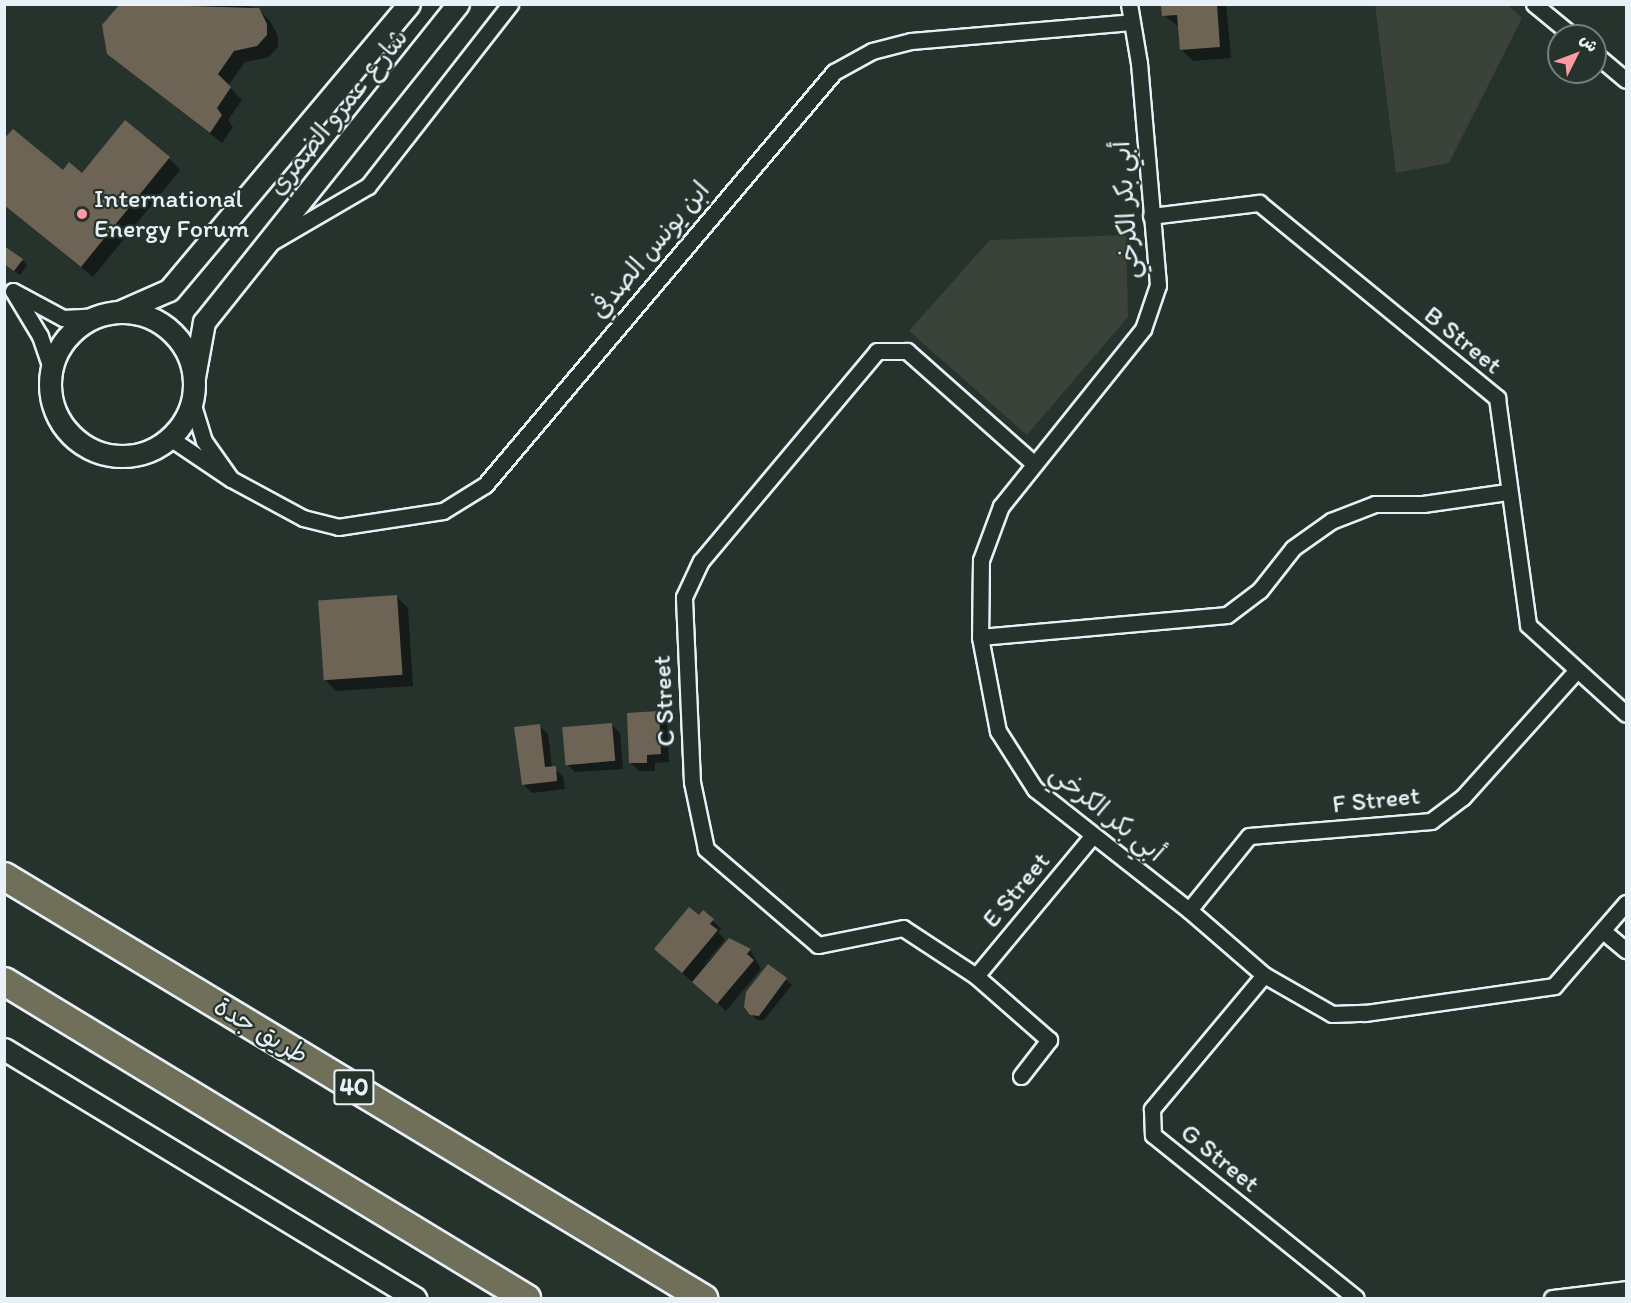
<!DOCTYPE html>
<meta charset="utf-8">
<style>
body{margin:0}
#map{position:relative;width:1631px;height:1303px;overflow:hidden;background:#26332d;font-family:Itim,"Playpen Sans Arabic",sans-serif}
div>[style]{position:absolute}
.built>*{inset:0;background:#3b4239}
.shadow>*{inset:0;background:#0007}
.building>*{inset:0;background:#6d6456;transform-origin:0 0}
.roads{filter:drop-shadow(2px 0 #e8f1f8) drop-shadow(-2px 0 #e8f1f8) drop-shadow(0 2px #e8f1f8) drop-shadow(0 -2px #e8f1f8)}
.street>*{height:15px;margin:-7.5px;padding:0 7.5px;transform-origin:7.5px;border-radius:7.5px;background:#26332d}
.secondary>*{height:21px;margin:-10.5px;padding:0 10.5px;transform-origin:10.5px;border-radius:10.5px;background:#26332d}
.secondary>.ring{margin:-10.5px;padding:0;box-sizing:content-box;background:none;border:21px solid #26332d;border-radius:50%}
.highway>*{height:27px;margin:-13.5px;padding:0 13.5px;transform-origin:13.5px;border-radius:13.5px;background:#706f59}
.dots>*{width:16px;height:16px;translate:-50% -50%;box-sizing:border-box;border:3px solid #26332d;border-radius:50%}
span{translate:-50% -50%;white-space:nowrap;text-align:center;line-height:1.15;-webkit-text-stroke:4.5px #26332d;paint-order:stroke}
.shield-label span{padding:2px 4px;background:#26332d;border:2px solid;border-radius:4px;-webkit-text-stroke-width:0}
.shield-label{font-size:24px;color:#e8f1f8;font-weight:700}
.street-label{font-size:26px;color:#e8f1f8}
.poi-label{font-size:26px;color:#e8f1f8}
.left{translate:0 -50%;text-align:left}
.frame{position:absolute;inset:0;border:6px solid #e8f1f8;pointer-events:none}
.north{position:absolute;left:1547px;top:24px;width:60px;height:60px;box-sizing:border-box;background:#26332d;border:2px solid #747f7e;border-radius:50%;rotate:48deg;font-size:16px;font-weight:700;line-height:24px;text-align:center;color:#e8f1f8}
.north::after{content:'';display:block;margin:auto;width:21px;height:27px;background:#ff9aa2;clip-path:polygon(50% 0,100% 100%,50% 72%,0 100%)}
</style>
<div id="map">
<div class="built">
<div style="clip-path:polygon(1375px 5px,1508px 5px,1522px 18px,1449px 163px,1396px 173px)"></div>
<div style="clip-path:polygon(1126px 235px,1128px 317px,1027px 435px,909px 331px,990px 240px)"></div>
</div>
<div class="shadow">
<div style="clip-path:polygon(122px 4px,243px 4px,258px 9px,270px 21px,278px 36px,278px 47px,269px 57px,245px 62px,228px 86px,242px 100px,228px 120px,233px 127px,222px 143px,108px 54px)"></div>
<div style="clip-path:polygon(1163px 4px,1226px 4px,1231px 58px,1193px 61px,1181px 49px,1179px 27px,1164px 15px)"></div>
<div style="clip-path:polygon(169px 158px,180px 170px,93px 277px,4px 205px,83px 175px)"></div>
<div style="clip-path:polygon(22px 260px,27px 265px,20px 275px,4px 264px)"></div>
<div style="clip-path:polygon(396px 596px,408px 608px,413px 686px,336px 691px,325px 680px)"></div>
<div style="clip-path:polygon(658px 713px,667px 721px,669px 762px,655px 763px,655px 771px,639px 771px,631px 763px)"></div>
<div style="clip-path:polygon(611px 724px,620px 733px,623px 769px,575px 772px,566px 763px)"></div>
<div style="clip-path:polygon(539px 726px,548px 734px,552px 767px,563px 776px,565px 789px,532px 793px,523px 784px)"></div>
<div style="clip-path:polygon(704px 912px,721px 929px,718px 932px,725px 940px,700px 969px,729px 940px,750px 950px,761px 969px,726px 1011px,664px 957px)"></div>
<div style="clip-path:polygon(768px 966px,792px 985px,764px 1020px,757px 1020px,751px 1014px)"></div>
</div>
<div class="building">
<div style="clip-path:polygon(120px 4px,259px 8px,267px 24px,267px 35px,257px 46px,234px 51px,218px 74px,231px 87px,217px 108px,222px 115px,210px 133px,107px 54px,102px 25px)"></div>
<div style="clip-path:polygon(1161px 4px,1217px 4px,1220px 47px,1180px 50px,1177px 15px,1162px 16px)"></div>
<div style="clip-path:polygon(125px 120px,170px 157px,81px 267px,4px 205px,4px 139px,13px 129px,63px 170px,69px 162px,82px 173px)"></div>
<div style="clip-path:polygon(4px 246px,23px 259px,14px 271px,4px 264px)"></div>
<div style="left:397px;top:595px;width:80px;height:79px;rotate:86deg"></div>
<div style="clip-path:polygon(659px 711px,661px 754px,647px 755px,647px 763px,629px 763px,627px 713px)"></div>
<div style="left:612px;top:723px;width:38px;height:50px;rotate:85deg"></div>
<div style="clip-path:polygon(540px 724px,545px 767px,556px 766px,557px 781px,522px 785px,514px 727px)"></div>
<div style="clip-path:polygon(689px 907px,699px 915px,703px 910px,714px 919px,710px 924px,718px 930px,682px 973px,654px 949px)"></div>
<div style="clip-path:polygon(729px 938px,751px 949px,747px 954px,754px 960px,717px 1004px,692px 982px)"></div>
<div style="clip-path:polygon(768px 964px,787px 978px,759px 1016px,750px 1015px,744px 1007px,746px 992px)"></div>
</div>
<div class="roads">
<div class="street">
<div style="left:1129px;top:4px;width:60px;rotate:80.4deg"></div>
<div style="left:1139px;top:63px;width:223px;rotate:85.1deg"></div>
<div style="left:1158px;top:285px;width:46px;rotate:108.8deg"></div>
<div style="left:1143px;top:329px;width:227px;rotate:128.7deg"></div>
<div style="left:1001px;top:506px;width:58px;rotate:110.3deg"></div>
<div style="left:981px;top:560px;width:77px;rotate:90.7deg"></div>
<div style="left:980px;top:637px;width:96px;rotate:79.2deg"></div>
<div style="left:998px;top:731px;width:69px;rotate:57.5deg"></div>
<div style="left:1035px;top:789px;width:196px;rotate:38.2deg"></div>
<div style="left:1189px;top:910px;width:99px;rotate:40.9deg"></div>
<div style="left:1264px;top:975px;width:78px;rotate:29.8deg"></div>
<div style="left:1332px;top:1014px;width:33px;rotate:-2deg"></div>
<div style="left:1365px;top:1013px;width:191px;rotate:-8.1deg"></div>
<div style="left:1554px;top:986px;width:110px;rotate:-49.1deg"></div>
<div style="left:1534px;top:4px;width:50px;rotate:39.4deg"></div>
<div style="left:1595px;top:54px;width:40px;rotate:40deg"></div>
<div style="left:1151px;top:216px;width:109px;rotate:-6.9deg"></div>
<div style="left:1259px;top:203px;width:308px;rotate:39.3deg"></div>
<div style="left:1497px;top:398px;width:229px;rotate:82.2deg"></div>
<div style="left:1528px;top:625px;width:132px;rotate:42.2deg"></div>
<div style="left:272px;top:242px;width:111px;rotate:-30.3deg"></div>
<div style="left:368px;top:186px;width:231px;rotate:-52deg"></div>
<div style="left:51px;top:368px;width:34px;rotate:-109deg"></div>
<div style="left:40px;top:336px;width:52px;rotate:-121deg"></div>
<div style="left:13px;top:291px;width:57px;rotate:28.4deg"></div>
<div style="left:63px;top:318px;width:33px;rotate:-3deg"></div>
<div style="left:170px;top:438px;width:73px;rotate:33.9deg"></div>
<div style="left:231px;top:479px;width:47px;rotate:-125.4deg"></div>
<div style="left:204px;top:441px;width:41px;rotate:-107.1deg"></div>
<div style="left:231px;top:479px;width:82px;rotate:28.4deg"></div>
<div style="left:303px;top:518px;width:36px;rotate:14deg"></div>
<div style="left:338px;top:527px;width:106px;rotate:-8.7deg"></div>
<div style="left:443px;top:511px;width:49px;rotate:-31.8deg"></div>
<div style="left:485px;top:485px;width:541px;rotate:-49.8deg"></div>
<div style="left:834px;top:72px;width:43px;rotate:-28.9deg"></div>
<div style="left:872px;top:51px;width:40px;rotate:-14.4deg"></div>
<div style="left:911px;top:41px;width:221px;rotate:-4.9deg"></div>
<div style="left:980px;top:637px;width:248px;rotate:-5.1deg"></div>
<div style="left:1227px;top:615px;width:41px;rotate:-37.1deg"></div>
<div style="left:1260px;top:590px;width:53px;rotate:-51.8deg"></div>
<div style="left:1293px;top:548px;width:47px;rotate:-35.4deg"></div>
<div style="left:1331px;top:521px;width:47px;rotate:-21.1deg"></div>
<div style="left:1375px;top:504px;width:48px"></div>
<div style="left:1423px;top:504px;width:85px;rotate:-8.1deg"></div>
<div style="left:1189px;top:910px;width:95px;rotate:-51deg"></div>
<div style="left:1249px;top:836px;width:183px;rotate:-4.7deg"></div>
<div style="left:1431px;top:821px;width:40px;rotate:-37deg"></div>
<div style="left:1463px;top:797px;width:169px;rotate:-48.1deg"></div>
<div style="left:1603px;top:931px;width:30px;rotate:40deg"></div>
<div style="left:1264px;top:975px;width:175px;rotate:129.9deg"></div>
<div style="left:1152px;top:1109px;width:26px;rotate:88deg"></div>
<div style="left:1153px;top:1135px;width:260px;rotate:38.8deg"></div>
<div style="left:976px;top:976px;width:183px;rotate:-50.3deg"></div>
<div style="left:1021px;top:1076px;width:46px;rotate:-52.1deg"></div>
<div style="left:1049px;top:1040px;width:97px;rotate:-138.8deg"></div>
<div style="left:976px;top:976px;width:87px;rotate:-146.7deg"></div>
<div style="left:903px;top:928px;width:87px;rotate:168.7deg"></div>
<div style="left:818px;top:945px;width:148px;rotate:-139.4deg"></div>
<div style="left:706px;top:849px;width:68px;rotate:-101.8deg"></div>
<div style="left:692px;top:782px;width:185px;rotate:-92.5deg"></div>
<div style="left:684px;top:597px;width:40px;rotate:-65deg"></div>
<div style="left:701px;top:561px;width:274px;rotate:-50deg"></div>
<div style="left:877px;top:351px;width:30px"></div>
<div style="left:907px;top:351px;width:169px;rotate:41.6deg"></div>
<div style="left:1552px;top:1298px;width:75px;rotate:-6.9deg"></div>
</div>
<div class="secondary">
<div style="left:121px;top:311px;width:52px;rotate:-23.6deg"></div>
<div style="left:169px;top:290px;width:373px;rotate:-50deg"></div>
<div class="ring" style="left:50px;top:312px;width:123px;height:123px"></div>
<div style="left:194px;top:377px;width:56px;rotate:-79.7deg"></div>
<div style="left:204px;top:322px;width:407px;rotate:-51.4deg"></div>
<div style="left:4px;top:1049px;width:481px;rotate:31.2deg"></div>
</div>
<div class="highway">
<div style="left:4px;top:876px;width:817px;rotate:31.12deg"></div>
<div style="left:4px;top:981px;width:611px;rotate:31.27deg"></div>
</div>
</div>
<div class="dots">
<div style="left:82px;top:214px;background:#ff9aa2"></div>
</div>
<div class="shield-label">
<span style="left:354px;top:1087px">40</span>
</div>
<div class="street-label">
<span style="left:338px;top:112px;rotate:-51deg">شارع عمرو الضمري</span>
<span style="left:1126px;top:210px;rotate:-94deg">أبي بكر الكرخي</span>
<span style="left:650px;top:250px;rotate:-50deg">ابن يونس الصدفي</span>
<span style="left:1463px;top:340px;rotate:39deg">B Street</span>
<span style="left:664px;top:701px;rotate:-93deg">C Street</span>
<span style="left:1376px;top:800px;rotate:-6deg">F Street</span>
<span style="left:1107px;top:813px;rotate:39deg">أبي بكر الكرخي</span>
<span style="left:1016px;top:890px;rotate:-50deg">E Street</span>
<span style="left:261px;top:1031px;rotate:31deg">طريق جدة</span>
<span style="left:1220px;top:1158px;rotate:39deg">G Street</span>
</div>
<div class="poi-label">
<span class="left" style="left:94px;top:214px">International<br>Energy Forum</span>
</div>
<div class="frame"></div>
<div class="north">ش</div>
</div>
